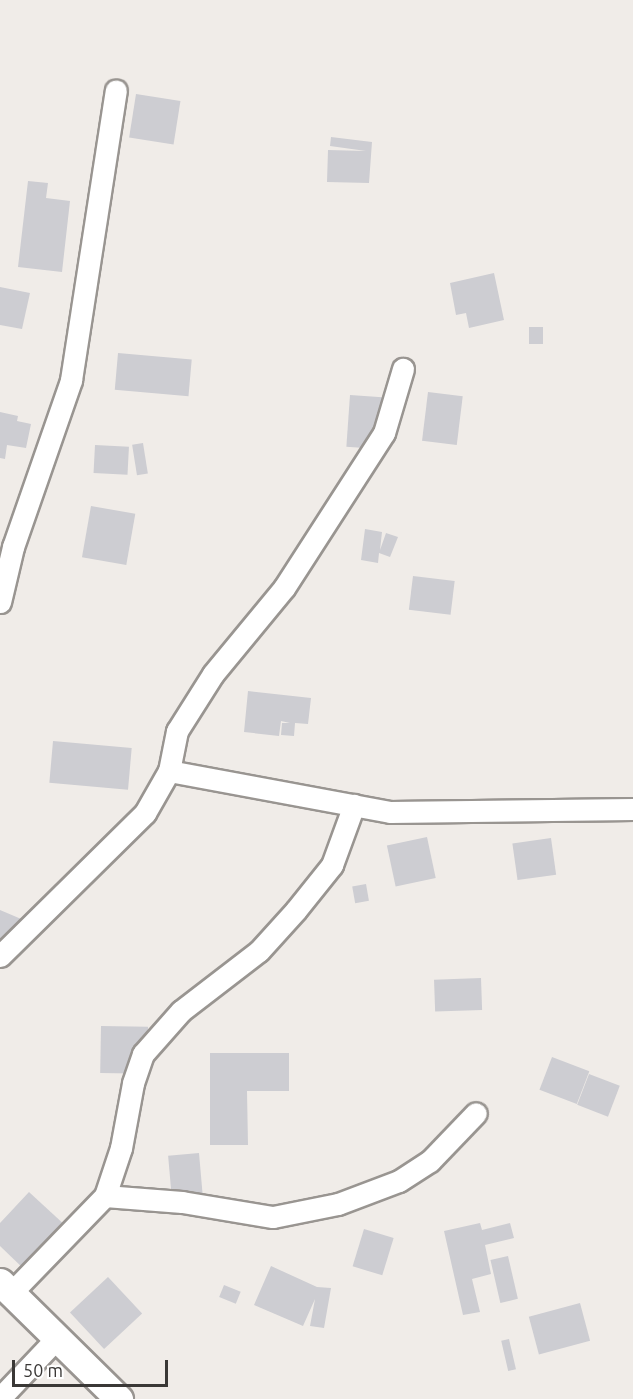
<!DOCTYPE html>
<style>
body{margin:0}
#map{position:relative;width:633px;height:1399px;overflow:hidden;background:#f0ece8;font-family:Ubuntu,sans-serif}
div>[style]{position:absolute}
.building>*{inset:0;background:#cdcdd2;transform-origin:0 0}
.roads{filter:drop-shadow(2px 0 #999591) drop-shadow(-2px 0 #999591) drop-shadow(0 2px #999591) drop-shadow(0 -2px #999591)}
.minor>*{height:21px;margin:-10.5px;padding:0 10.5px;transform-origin:10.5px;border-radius:10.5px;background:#fff}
.tertiary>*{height:27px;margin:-13.5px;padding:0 13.5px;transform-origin:13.5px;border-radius:13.5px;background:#fff}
span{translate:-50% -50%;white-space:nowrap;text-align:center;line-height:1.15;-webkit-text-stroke:6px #fff;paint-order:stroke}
.scale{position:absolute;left:12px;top:1360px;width:156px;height:27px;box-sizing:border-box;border:3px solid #3a3836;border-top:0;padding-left:8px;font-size:18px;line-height:21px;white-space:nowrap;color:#3a3836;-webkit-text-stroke:4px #fff;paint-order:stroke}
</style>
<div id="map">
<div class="building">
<div style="left:136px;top:94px;width:45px;height:44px;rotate:9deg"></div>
<div style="clip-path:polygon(331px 137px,372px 142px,369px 183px,327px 182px,328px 150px,366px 151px,330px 146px)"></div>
<div style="clip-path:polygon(28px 181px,48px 183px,46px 198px,70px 201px,62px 272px,18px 267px)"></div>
<div style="clip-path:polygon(494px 273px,504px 320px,469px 328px,466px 313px,456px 315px,450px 283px)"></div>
<div style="clip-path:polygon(0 287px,30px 293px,22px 329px,0 325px)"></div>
<div style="left:529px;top:327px;width:14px;height:17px"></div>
<div style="left:118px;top:353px;width:74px;height:37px;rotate:5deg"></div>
<div style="left:428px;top:392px;width:35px;height:49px;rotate:7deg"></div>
<div style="left:350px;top:395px;width:43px;height:52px;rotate:4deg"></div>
<div style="clip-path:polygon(0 412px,18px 416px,17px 421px,31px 424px,26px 448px,7px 445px,5px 459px,0 458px)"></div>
<div style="left:143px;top:443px;width:31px;height:11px;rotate:81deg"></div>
<div style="left:95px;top:445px;width:34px;height:28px;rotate:3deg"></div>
<div style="left:91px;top:506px;width:45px;height:52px;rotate:10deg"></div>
<div style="clip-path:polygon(365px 529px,382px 532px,380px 550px,386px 533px,398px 537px,390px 557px,379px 553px,378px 563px,361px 560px)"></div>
<div style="left:413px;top:576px;width:42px;height:34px;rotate:7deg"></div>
<div style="clip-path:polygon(248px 691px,311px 698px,308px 724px,295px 723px,294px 736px,281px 735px,282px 723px,290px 723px,281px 721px,279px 736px,244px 732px)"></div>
<div style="left:53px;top:741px;width:79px;height:42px;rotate:5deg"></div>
<div style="left:427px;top:837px;width:42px;height:41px;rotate:78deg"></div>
<div style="left:551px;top:838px;width:37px;height:39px;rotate:82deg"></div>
<div style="left:366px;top:884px;width:17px;height:14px;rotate:80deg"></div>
<div style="clip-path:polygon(0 910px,33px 924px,21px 953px,7px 947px,0 958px)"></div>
<div style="left:481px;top:978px;width:32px;height:47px;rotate:88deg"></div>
<div style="left:101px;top:1026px;width:47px;height:47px;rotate:1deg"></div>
<div style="clip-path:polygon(210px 1053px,289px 1053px,289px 1091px,247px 1091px,248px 1145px,210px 1145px)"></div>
<div style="left:552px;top:1057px;width:40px;height:35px;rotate:21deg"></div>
<div style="left:589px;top:1074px;width:33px;height:33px;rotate:21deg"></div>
<div style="left:199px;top:1153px;width:59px;height:31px;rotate:85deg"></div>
<div style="clip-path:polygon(29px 1192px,67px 1227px,26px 1271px,0 1246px,0 1223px)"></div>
<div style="clip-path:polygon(480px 1223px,482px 1230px,510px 1223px,514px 1238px,485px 1245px,491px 1274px,472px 1279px,480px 1312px,463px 1315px,444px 1231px)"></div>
<div style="left:364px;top:1229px;width:31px;height:39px;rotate:17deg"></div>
<div style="left:508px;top:1256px;width:44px;height:18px;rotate:77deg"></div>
<div style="clip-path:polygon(271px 1266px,317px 1287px,331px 1288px,324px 1328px,310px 1326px,315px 1299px,303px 1326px,254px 1305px)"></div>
<div style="left:108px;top:1277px;width:50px;height:52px;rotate:47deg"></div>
<div style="left:224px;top:1285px;width:18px;height:13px;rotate:22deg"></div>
<div style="left:580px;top:1303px;width:39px;height:53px;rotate:75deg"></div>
<div style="left:509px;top:1339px;width:31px;height:8px;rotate:77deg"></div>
</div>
<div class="roads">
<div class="minor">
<div style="left:0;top:602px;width:57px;rotate:-76.7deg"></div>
<div style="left:13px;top:547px;width:177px;rotate:-70.8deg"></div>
<div style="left:71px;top:380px;width:293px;rotate:-81.2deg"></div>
<div style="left:169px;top:771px;width:225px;rotate:10.5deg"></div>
<div style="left:390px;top:812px;width:243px;rotate:-0.7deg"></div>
<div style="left:0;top:956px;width:204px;rotate:-44.6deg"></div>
<div style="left:145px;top:813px;width:48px;rotate:-60.3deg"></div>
<div style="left:169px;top:771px;width:41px;rotate:-78.7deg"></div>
<div style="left:177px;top:731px;width:67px;rotate:-57.7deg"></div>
<div style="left:213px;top:674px;width:112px;rotate:-50.5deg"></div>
<div style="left:284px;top:588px;width:184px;rotate:-57.2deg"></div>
<div style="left:384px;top:433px;width:67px;rotate:-73.5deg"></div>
<div style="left:105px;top:1196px;width:77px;rotate:4.5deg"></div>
<div style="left:182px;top:1202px;width:92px;rotate:9.4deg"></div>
<div style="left:273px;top:1217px;width:66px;rotate:-11.3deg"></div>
<div style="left:338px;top:1204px;width:65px;rotate:-20.7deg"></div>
<div style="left:399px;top:1181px;width:37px;rotate:-33deg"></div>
<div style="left:430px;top:1161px;width:66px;rotate:-46.2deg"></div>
<div style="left:11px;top:1293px;width:135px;rotate:-45.9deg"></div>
<div style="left:105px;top:1196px;width:51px;rotate:-71.6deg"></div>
<div style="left:121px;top:1148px;width:66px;rotate:-79.5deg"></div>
<div style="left:133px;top:1083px;width:31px;rotate:-71deg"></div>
<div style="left:143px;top:1054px;width:57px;rotate:-48.5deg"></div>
<div style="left:181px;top:1011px;width:98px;rotate:-37.6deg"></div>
<div style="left:259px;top:951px;width:55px;rotate:-47.9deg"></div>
<div style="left:296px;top:910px;width:58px;rotate:-51.3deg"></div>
<div style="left:332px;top:865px;width:64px;rotate:-69.9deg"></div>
<div style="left:0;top:1398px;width:83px;rotate:-46.5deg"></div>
</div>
<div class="tertiary">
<div style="left:0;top:1282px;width:167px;rotate:44.5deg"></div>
</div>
</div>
<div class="scale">50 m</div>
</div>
